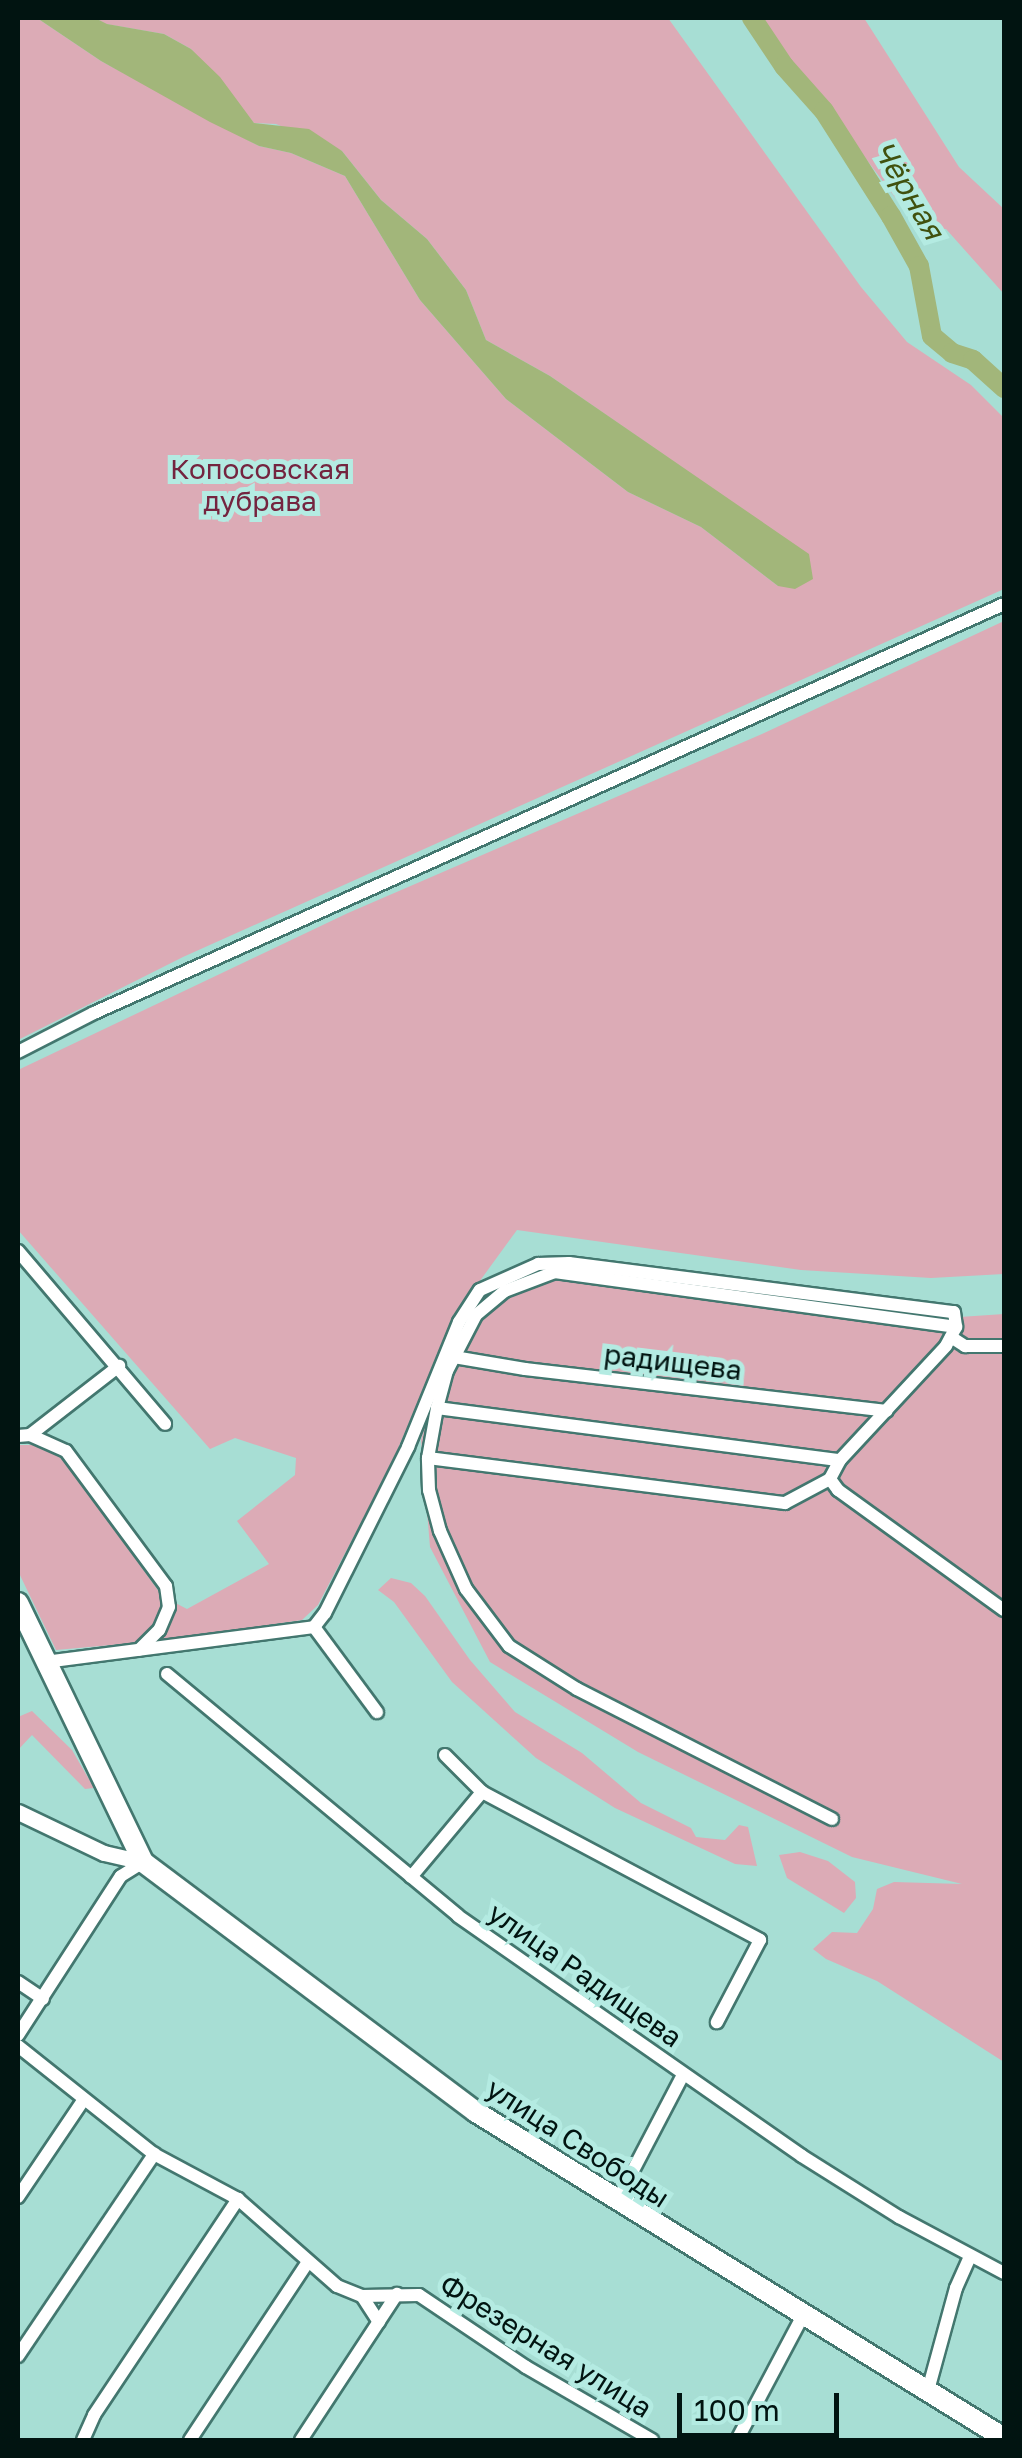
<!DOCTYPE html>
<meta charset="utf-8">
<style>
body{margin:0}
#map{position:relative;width:1022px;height:2458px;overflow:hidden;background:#a7ded4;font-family:"Golos Text",sans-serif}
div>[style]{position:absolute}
.green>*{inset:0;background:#dcabb6}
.water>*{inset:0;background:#a2b67a}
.river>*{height:20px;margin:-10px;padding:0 10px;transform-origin:10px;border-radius:10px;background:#a2b67a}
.roads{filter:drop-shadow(2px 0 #43776f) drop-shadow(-2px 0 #43776f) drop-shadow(0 2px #43776f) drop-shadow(0 -2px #43776f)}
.minor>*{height:12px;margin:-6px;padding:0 6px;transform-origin:6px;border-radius:6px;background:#fff}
.tertiary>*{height:15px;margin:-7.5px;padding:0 7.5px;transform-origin:7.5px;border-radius:7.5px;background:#fff}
.primary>*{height:20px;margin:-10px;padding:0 10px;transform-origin:10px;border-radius:10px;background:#fff}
span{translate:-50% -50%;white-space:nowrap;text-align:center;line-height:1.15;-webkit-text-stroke:10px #b4ebe2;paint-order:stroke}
.park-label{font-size:28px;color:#74243f}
.street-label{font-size:28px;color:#011411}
.water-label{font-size:30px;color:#40510e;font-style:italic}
.frame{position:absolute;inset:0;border:20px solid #011411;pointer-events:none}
.scale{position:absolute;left:677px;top:2393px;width:162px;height:45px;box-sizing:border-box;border:5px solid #011411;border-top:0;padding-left:12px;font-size:30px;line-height:35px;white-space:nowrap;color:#011411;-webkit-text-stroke:8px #b4ebe2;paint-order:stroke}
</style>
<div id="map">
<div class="green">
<div style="clip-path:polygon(18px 18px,37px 18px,101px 61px,259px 146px,291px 153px,345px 176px,420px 300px,506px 399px,628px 492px,701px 527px,778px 586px,761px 522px,550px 376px,486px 340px,466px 290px,427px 239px,381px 200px,342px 151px,276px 124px,254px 123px,191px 49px,164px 34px,106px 24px,95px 18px,668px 18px,861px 287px,907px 342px,971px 385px,1004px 418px,1004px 589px,183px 957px,18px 1040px)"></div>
<div style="clip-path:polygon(760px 18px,864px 18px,959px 167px,1004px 209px,1004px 294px,946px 229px,918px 228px)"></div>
<div style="clip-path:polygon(1004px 621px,1004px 1274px,931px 1278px,801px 1270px,517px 1230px,455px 1315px,391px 1465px,318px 1605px,302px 1620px,168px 1640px,56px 1650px,18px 1571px,18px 1445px,35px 1445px,55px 1453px,70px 1467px,162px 1596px,187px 1609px,269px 1564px,237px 1521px,295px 1475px,296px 1458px,235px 1438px,210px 1449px,18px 1230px,18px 1070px,348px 913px,762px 734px)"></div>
<div style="clip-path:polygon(548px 1268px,945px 1318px,1004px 1314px,1004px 2062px,877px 1981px,826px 1959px,813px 1949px,832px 1932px,857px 1933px,873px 1909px,877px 1889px,894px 1882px,962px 1884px,852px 1857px,638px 1752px,490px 1662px,430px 1547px,421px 1440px,444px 1360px,500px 1287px)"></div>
<div style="clip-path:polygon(391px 1578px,411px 1583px,425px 1596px,470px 1660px,515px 1712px,582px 1753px,641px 1803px,691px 1828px,696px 1837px,725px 1840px,739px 1825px,748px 1827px,757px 1866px,735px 1864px,615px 1808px,536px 1758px,452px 1682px,394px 1602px,378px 1590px)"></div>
<div style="clip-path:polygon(32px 1711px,72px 1750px,94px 1788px,85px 1789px,32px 1735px,18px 1750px,18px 1717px)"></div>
<div style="clip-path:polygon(800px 1852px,828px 1861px,855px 1882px,856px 1898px,844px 1913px,787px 1878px,779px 1855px)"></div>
</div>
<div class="water">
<div style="clip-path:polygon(37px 18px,95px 18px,107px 24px,164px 34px,191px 49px,220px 77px,254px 123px,309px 129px,342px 151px,381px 200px,427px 239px,466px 290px,486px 340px,550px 376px,809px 554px,813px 579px,795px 589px,778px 586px,701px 527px,628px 492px,506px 399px,420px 300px,345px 176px,291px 153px,259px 146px,210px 122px,101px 61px)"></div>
</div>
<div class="river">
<div style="left:752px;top:18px;width:58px;rotate:56.3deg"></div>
<div style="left:784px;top:66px;width:60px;rotate:48.4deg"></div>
<div style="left:824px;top:111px;width:125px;rotate:57.5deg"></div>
<div style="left:891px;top:216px;width:57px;rotate:60.8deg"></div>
<div style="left:919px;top:266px;width:71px;rotate:79.5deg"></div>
<div style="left:932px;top:336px;width:26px;rotate:40deg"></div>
<div style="left:952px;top:353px;width:22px;rotate:18deg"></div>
<div style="left:973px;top:360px;width:42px;rotate:42.1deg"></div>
</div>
<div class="roads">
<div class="minor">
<div style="left:18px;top:1052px;width:85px;rotate:-27.2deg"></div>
<div style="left:94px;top:1013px;width:998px;rotate:-24.2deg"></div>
<div style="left:18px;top:1251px;width:227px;rotate:49.6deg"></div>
<div style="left:951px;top:1337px;width:17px;rotate:33deg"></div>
<div style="left:965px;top:1346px;width:39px"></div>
<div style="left:454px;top:1357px;width:72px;rotate:9.6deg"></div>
<div style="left:525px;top:1369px;width:364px;rotate:6.6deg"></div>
<div style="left:437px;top:1408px;width:406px;rotate:7.4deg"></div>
<div style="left:30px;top:1435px;width:39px;rotate:24deg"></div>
<div style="left:66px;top:1451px;width:168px;rotate:53.5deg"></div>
<div style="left:166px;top:1586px;width:21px;rotate:82deg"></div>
<div style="left:169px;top:1607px;width:25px;rotate:113deg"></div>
<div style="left:159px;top:1630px;width:28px;rotate:135deg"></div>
<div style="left:18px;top:1436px;width:12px;rotate:-5deg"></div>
<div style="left:30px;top:1435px;width:113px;rotate:-37.8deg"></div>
<div style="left:428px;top:1458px;width:360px;rotate:7.2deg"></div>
<div style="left:785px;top:1503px;width:51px;rotate:-28.1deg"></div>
<div style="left:314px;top:1627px;width:106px;rotate:53.5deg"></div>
<div style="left:45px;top:1662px;width:271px;rotate:-7.4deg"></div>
<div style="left:314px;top:1627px;width:18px;rotate:-52deg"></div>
<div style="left:325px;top:1613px;width:186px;rotate:-63.4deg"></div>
<div style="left:408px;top:1447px;width:135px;rotate:-67.8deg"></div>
<div style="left:459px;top:1322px;width:38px;rotate:-57deg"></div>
<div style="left:480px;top:1290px;width:64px;rotate:-24.1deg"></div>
<div style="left:538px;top:1264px;width:31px;rotate:-2deg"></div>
<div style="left:569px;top:1263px;width:388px;rotate:7.3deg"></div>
<div style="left:954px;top:1312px;width:15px;rotate:82deg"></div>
<div style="left:956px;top:1327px;width:21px;rotate:118deg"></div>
<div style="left:946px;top:1346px;width:156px;rotate:132.9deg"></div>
<div style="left:840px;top:1460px;width:21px;rotate:118deg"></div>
<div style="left:830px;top:1479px;width:14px;rotate:54deg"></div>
<div style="left:838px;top:1490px;width:205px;rotate:35.9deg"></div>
<div style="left:167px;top:1674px;width:378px;rotate:39.7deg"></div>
<div style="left:458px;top:1916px;width:419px;rotate:34.9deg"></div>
<div style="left:802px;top:2156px;width:115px;rotate:32.2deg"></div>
<div style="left:899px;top:2217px;width:119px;rotate:28.1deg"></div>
<div style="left:445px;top:1755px;width:52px;rotate:45deg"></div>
<div style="left:482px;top:1792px;width:315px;rotate:28deg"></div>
<div style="left:760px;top:1940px;width:93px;rotate:117.7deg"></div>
<div style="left:832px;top:1819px;width:286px;rotate:-153deg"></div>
<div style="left:577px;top:1689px;width:80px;rotate:-147.7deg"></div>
<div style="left:509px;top:1646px;width:71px;rotate:-127deg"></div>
<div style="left:466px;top:1589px;width:64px;rotate:-114.1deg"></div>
<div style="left:440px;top:1531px;width:42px;rotate:-105deg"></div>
<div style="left:429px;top:1490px;width:32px;rotate:-92deg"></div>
<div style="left:428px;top:1458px;width:51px;rotate:-79.8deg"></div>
<div style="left:437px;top:1408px;width:38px;rotate:-75deg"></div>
<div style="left:447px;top:1371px;width:63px;rotate:-62.6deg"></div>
<div style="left:476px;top:1315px;width:38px;rotate:-40deg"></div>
<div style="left:505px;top:1291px;width:53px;rotate:-20.8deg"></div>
<div style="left:555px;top:1272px;width:405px;rotate:7.8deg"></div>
<div style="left:411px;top:1877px;width:111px;rotate:-50.1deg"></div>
<div style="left:18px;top:1982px;width:30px;rotate:34deg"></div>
<div style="left:18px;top:2035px;width:189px;rotate:-57.1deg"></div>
<div style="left:121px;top:1876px;width:26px;rotate:-32deg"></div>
<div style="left:18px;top:2046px;width:174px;rotate:38.5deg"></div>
<div style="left:154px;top:2154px;width:95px;rotate:28.2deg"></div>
<div style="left:238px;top:2199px;width:132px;rotate:41.3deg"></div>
<div style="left:337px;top:2286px;width:27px;rotate:22deg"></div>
<div style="left:362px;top:2296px;width:57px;rotate:-1deg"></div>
<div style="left:419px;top:2295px;width:129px;rotate:33.9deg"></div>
<div style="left:526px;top:2367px;width:146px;rotate:30.1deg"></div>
<div style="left:18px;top:2197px;width:118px;rotate:-56deg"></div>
<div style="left:617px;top:2201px;width:142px;rotate:-62.4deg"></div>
<div style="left:362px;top:2296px;width:31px;rotate:57deg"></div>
<div style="left:18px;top:2356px;width:244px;rotate:-56deg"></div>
<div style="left:927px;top:2394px;width:110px;rotate:-74.7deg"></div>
<div style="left:956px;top:2288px;width:34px;rotate:-66deg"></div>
<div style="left:83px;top:2440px;width:27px;rotate:-66deg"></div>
<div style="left:94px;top:2415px;width:260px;rotate:-56.3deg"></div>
<div style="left:190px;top:2440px;width:212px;rotate:-56.5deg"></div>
<div style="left:301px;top:2440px;width:175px;rotate:-56.7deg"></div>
<div style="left:737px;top:2440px;width:139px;rotate:-62.1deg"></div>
</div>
<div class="tertiary">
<div style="left:18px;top:1812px;width:95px;rotate:25.5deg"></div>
<div style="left:104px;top:1853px;width:40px;rotate:13deg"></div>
</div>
<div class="primary">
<div style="left:18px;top:1603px;width:288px;rotate:64.2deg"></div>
<div style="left:143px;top:1862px;width:416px;rotate:36.9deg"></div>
<div style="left:476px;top:2112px;width:621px;rotate:31.69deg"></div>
</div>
</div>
<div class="park-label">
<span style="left:260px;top:485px">Копосовская<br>дубрава</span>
</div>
<div class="street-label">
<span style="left:673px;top:1362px;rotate:7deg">радищева</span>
<span style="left:585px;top:1975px;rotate:35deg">улица Радищева</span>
<span style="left:578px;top:2143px;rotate:33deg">улица Свободы</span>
<span style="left:546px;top:2346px;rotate:32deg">Фрезерная улица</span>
</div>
<div class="water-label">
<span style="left:909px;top:190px;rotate:59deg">Чёрная</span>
</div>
<div class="frame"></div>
<div class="scale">100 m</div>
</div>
